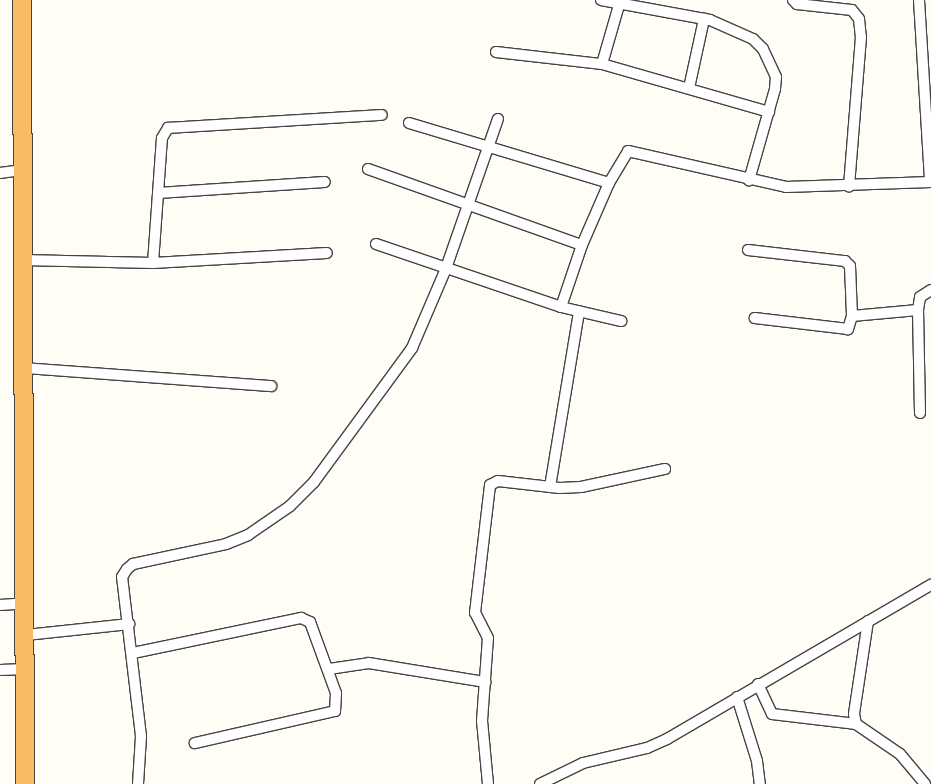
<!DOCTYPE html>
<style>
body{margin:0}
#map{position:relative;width:931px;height:784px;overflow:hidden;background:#fffdf5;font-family:Merriweather,serif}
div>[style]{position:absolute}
.roads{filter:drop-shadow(1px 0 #444) drop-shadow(-1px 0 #444) drop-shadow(0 1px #444) drop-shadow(0 -1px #444)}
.minor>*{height:10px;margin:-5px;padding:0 5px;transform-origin:5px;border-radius:5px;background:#fff}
.trunk>*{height:18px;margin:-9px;padding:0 9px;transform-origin:9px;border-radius:9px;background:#f7bc64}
span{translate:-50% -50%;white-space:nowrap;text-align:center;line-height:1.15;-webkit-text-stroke:5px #fff;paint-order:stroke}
</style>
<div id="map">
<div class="roads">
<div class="minor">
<div style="left:601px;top:0;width:111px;rotate:10.4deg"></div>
<div style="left:710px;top:20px;width:47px;rotate:23.8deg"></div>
<div style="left:753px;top:39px;width:14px;rotate:45deg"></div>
<div style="left:763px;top:49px;width:31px;rotate:65deg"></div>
<div style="left:776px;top:77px;width:12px;rotate:95deg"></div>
<div style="left:775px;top:89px;width:95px;rotate:105.9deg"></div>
<div style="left:793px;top:0;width:6px;rotate:45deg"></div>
<div style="left:797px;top:4px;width:55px;rotate:6.2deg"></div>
<div style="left:852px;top:10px;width:11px;rotate:52deg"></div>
<div style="left:859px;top:19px;width:18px;rotate:84deg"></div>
<div style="left:861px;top:37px;width:150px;rotate:94.6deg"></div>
<div style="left:919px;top:0;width:182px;rotate:86.5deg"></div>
<div style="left:496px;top:52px;width:107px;rotate:6.5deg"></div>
<div style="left:602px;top:64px;width:174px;rotate:16deg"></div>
<div style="left:602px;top:64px;width:61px;rotate:-73.9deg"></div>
<div style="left:689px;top:88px;width:71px;rotate:-77.7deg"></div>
<div style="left:409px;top:123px;width:209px;rotate:16.7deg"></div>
<div style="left:368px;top:169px;width:227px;rotate:19.6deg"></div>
<div style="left:0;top:173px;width:21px;rotate:-8deg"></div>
<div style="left:158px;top:193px;width:167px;rotate:-3.8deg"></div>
<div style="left:376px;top:244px;width:195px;rotate:18.8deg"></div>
<div style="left:561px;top:307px;width:62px;rotate:13.1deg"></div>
<div style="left:748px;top:250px;width:98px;rotate:6.5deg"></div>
<div style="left:845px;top:261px;width:7px;rotate:45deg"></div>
<div style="left:850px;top:266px;width:50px;rotate:87.7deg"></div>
<div style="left:852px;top:316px;width:14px;rotate:107deg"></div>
<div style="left:848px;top:329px;width:94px;rotate:-173.3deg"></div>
<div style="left:22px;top:260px;width:131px;rotate:1.3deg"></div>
<div style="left:153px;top:263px;width:174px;rotate:-3.3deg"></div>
<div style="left:153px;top:263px;width:125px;rotate:-85.9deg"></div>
<div style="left:162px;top:138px;width:12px;rotate:-59deg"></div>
<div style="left:168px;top:128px;width:214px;rotate:-3.5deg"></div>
<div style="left:561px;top:307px;width:65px;rotate:-71.3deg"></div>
<div style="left:582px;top:245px;width:68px;rotate:-66.5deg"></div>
<div style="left:609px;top:183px;width:37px;rotate:-59deg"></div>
<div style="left:628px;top:151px;width:162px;rotate:12.8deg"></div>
<div style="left:786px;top:187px;width:145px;rotate:-2deg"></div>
<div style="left:852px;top:316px;width:66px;rotate:-5.2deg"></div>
<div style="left:24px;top:368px;width:248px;rotate:4.2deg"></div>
<div style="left:920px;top:413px;width:103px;rotate:-91.1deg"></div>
<div style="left:918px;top:310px;width:13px;rotate:-81deg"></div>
<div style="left:920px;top:297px;width:13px;rotate:-32deg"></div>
<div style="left:550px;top:487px;width:178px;rotate:-80.6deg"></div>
<div style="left:0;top:605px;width:26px;rotate:-4deg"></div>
<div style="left:868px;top:621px;width:94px;rotate:98.6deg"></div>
<div style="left:854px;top:714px;width:10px;rotate:79deg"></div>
<div style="left:856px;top:724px;width:53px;rotate:34.3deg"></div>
<div style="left:900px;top:754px;width:39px;rotate:50deg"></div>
<div style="left:26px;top:635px;width:104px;rotate:-6.1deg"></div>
<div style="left:133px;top:653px;width:172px;rotate:-11.8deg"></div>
<div style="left:301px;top:618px;width:10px;rotate:24deg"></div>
<div style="left:310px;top:622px;width:76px;rotate:69.9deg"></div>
<div style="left:336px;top:693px;width:18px;rotate:93deg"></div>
<div style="left:335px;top:711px;width:144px;rotate:167.1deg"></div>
<div style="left:329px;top:669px;width:40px;rotate:-8.5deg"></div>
<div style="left:369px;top:663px;width:118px;rotate:9.3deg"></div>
<div style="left:0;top:670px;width:26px;rotate:-2deg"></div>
<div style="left:758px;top:684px;width:33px;rotate:65deg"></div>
<div style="left:772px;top:714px;width:85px;rotate:6.8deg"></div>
<div style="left:737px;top:697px;width:67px;rotate:72.6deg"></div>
<div style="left:757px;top:761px;width:23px;rotate:83deg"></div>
<div style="left:138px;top:784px;width:48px;rotate:-86.4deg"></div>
<div style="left:141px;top:736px;width:160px;rotate:-96.8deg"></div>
<div style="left:122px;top:577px;width:9px;rotate:-58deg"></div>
<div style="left:127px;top:569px;width:8px;rotate:-40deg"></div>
<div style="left:133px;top:564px;width:95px;rotate:-12.1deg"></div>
<div style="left:226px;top:544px;width:24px;rotate:-22deg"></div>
<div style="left:248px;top:535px;width:51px;rotate:-34.6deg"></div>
<div style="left:290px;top:506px;width:34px;rotate:-45deg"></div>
<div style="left:314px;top:482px;width:166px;rotate:-53.8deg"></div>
<div style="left:412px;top:348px;width:84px;rotate:-66.8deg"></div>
<div style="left:445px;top:271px;width:161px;rotate:-70.8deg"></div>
<div style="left:488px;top:784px;width:63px;rotate:-95.4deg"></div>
<div style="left:482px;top:721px;width:83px;rotate:-85.9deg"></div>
<div style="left:488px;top:638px;width:28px;rotate:-117deg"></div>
<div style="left:475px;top:613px;width:129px;rotate:-83.3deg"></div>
<div style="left:490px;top:485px;width:9px;rotate:-27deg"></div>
<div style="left:498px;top:481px;width:62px;rotate:6.4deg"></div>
<div style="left:560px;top:488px;width:21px;rotate:-3deg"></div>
<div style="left:581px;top:487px;width:86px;rotate:-12.1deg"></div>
<div style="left:540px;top:784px;width:48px;rotate:-26deg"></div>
<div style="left:583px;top:763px;width:66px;rotate:-13.2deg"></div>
<div style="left:647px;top:748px;width:22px;rotate:-24deg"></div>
<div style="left:667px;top:739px;width:306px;rotate:-30.3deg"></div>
</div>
<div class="trunk">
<div style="left:22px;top:0;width:784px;rotate:89.78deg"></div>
</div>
</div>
</div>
